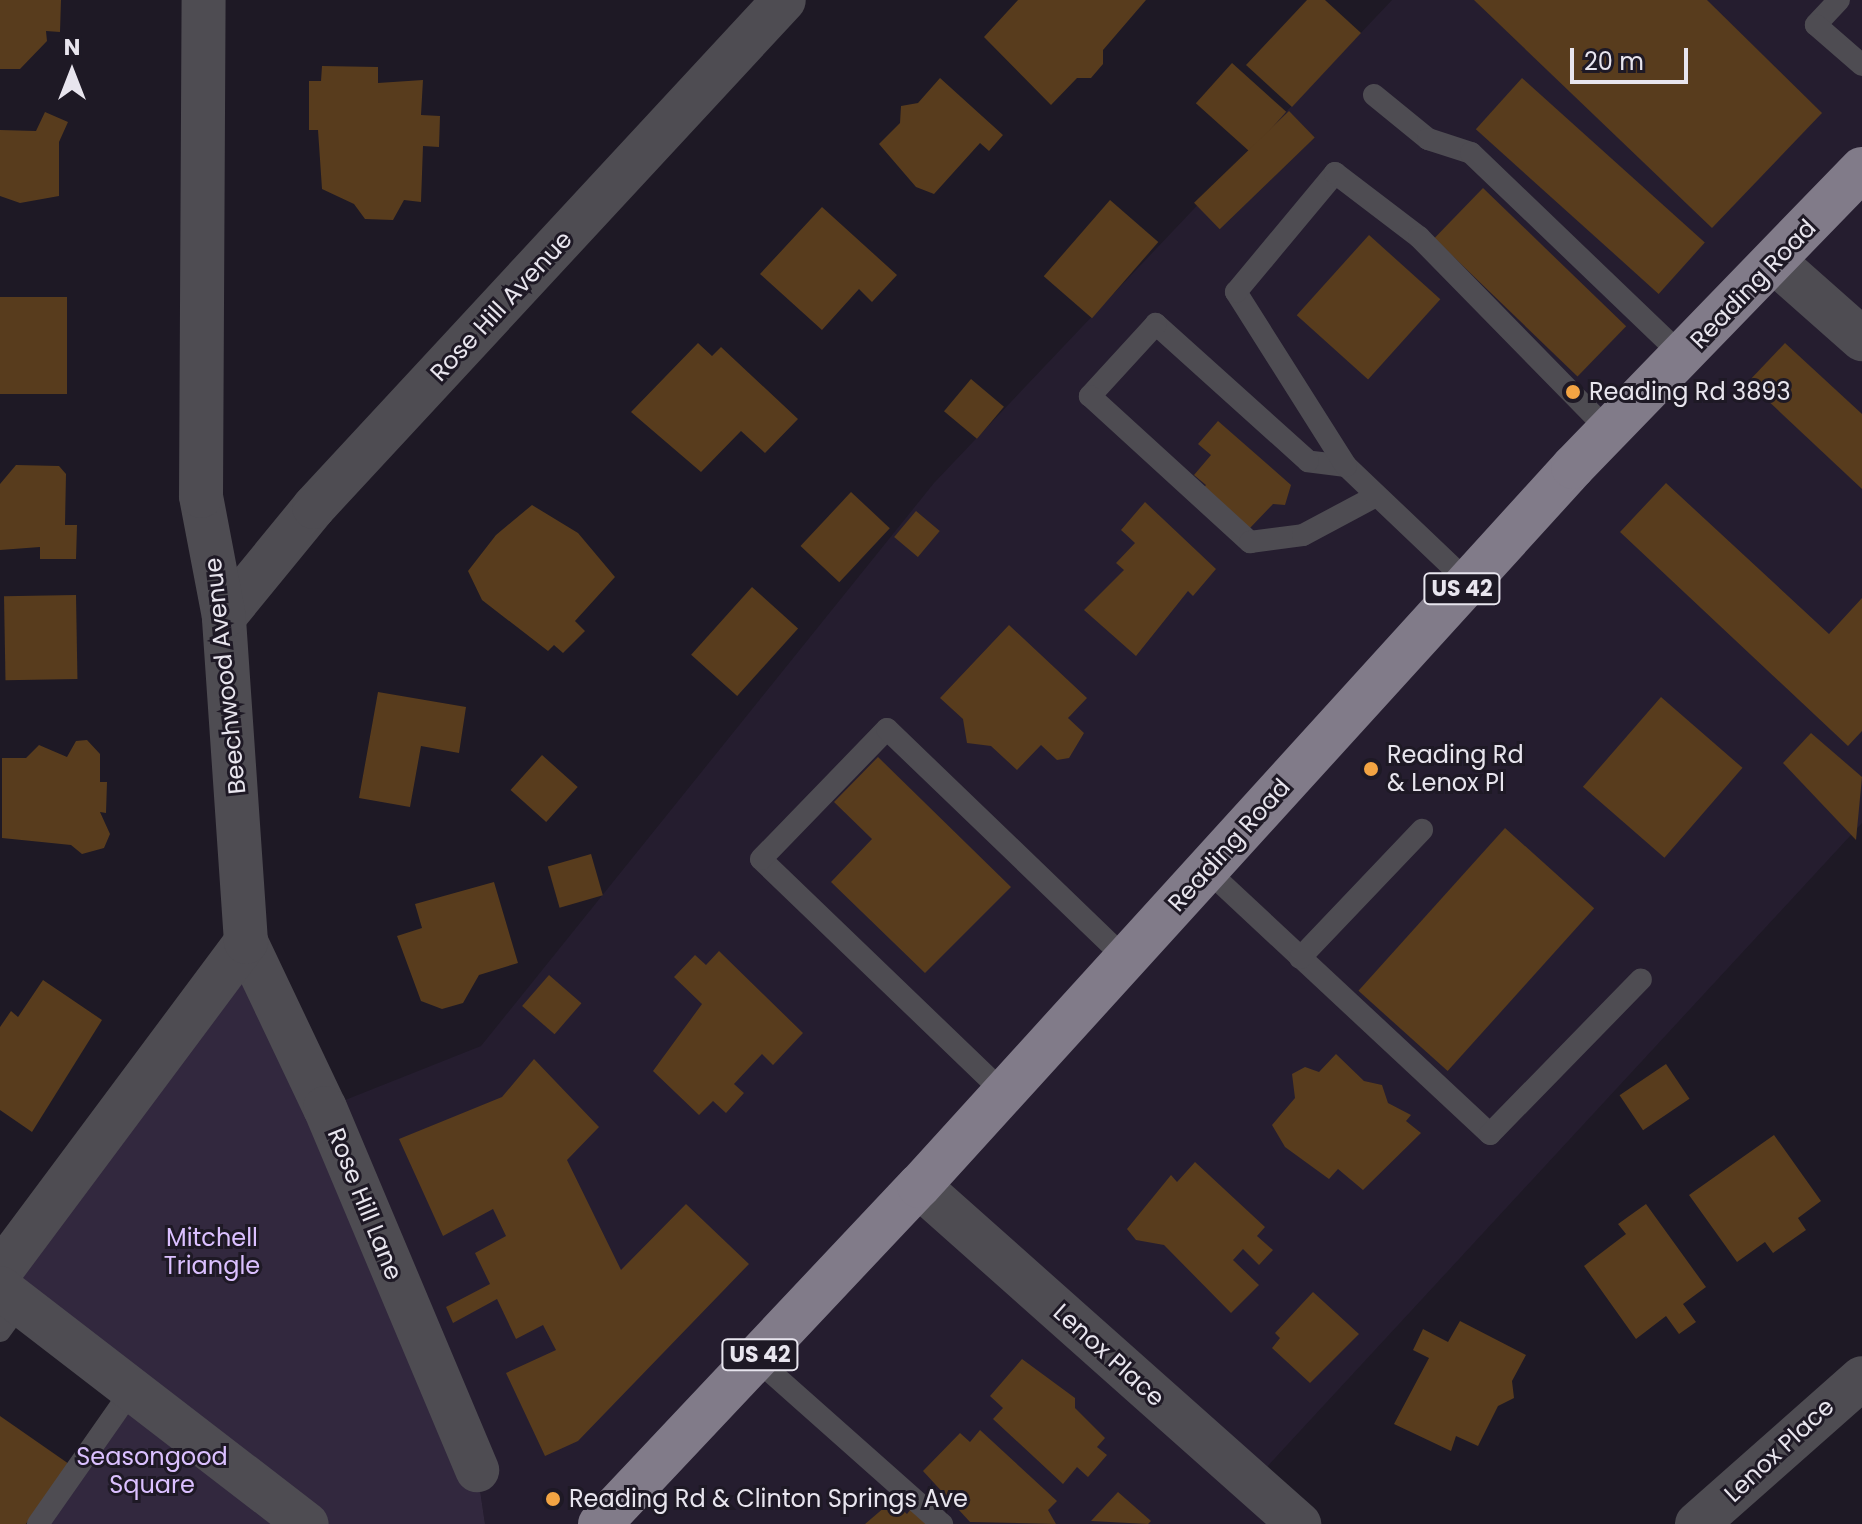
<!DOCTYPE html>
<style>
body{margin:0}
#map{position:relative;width:1862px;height:1524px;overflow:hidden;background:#1e1925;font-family:Poppins,sans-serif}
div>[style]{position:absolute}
.built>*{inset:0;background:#251d2f}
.green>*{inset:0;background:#32283e}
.building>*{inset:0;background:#583c1d;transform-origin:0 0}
.service>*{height:22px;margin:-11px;padding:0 11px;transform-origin:11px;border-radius:11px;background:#4e4c52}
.minor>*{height:44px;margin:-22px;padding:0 22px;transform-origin:22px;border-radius:22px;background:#4e4c52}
.tertiary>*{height:44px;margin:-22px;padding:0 22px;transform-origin:22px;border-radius:22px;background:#4e4c52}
.primary>*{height:44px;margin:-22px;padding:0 22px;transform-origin:22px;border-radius:22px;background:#817b89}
.dots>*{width:22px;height:22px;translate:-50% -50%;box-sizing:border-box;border:4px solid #1e1925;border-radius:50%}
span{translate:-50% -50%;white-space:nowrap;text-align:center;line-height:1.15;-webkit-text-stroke:6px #1e1925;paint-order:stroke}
.shield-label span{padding:2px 6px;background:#1e1925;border:2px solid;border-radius:6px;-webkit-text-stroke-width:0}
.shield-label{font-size:22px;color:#e8e5ee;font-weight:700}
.street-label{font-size:24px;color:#e8e5ee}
.poi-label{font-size:24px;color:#e8e5ee}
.left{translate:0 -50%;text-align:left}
.park-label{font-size:24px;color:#dbc0ff}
.north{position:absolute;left:32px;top:32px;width:80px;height:80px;-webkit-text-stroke:6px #1e1925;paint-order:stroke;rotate:0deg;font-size:22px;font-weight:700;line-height:32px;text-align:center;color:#e8e5ee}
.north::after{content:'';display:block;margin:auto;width:28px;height:36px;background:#e8e5ee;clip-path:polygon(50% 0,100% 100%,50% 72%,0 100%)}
.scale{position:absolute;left:1570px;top:48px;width:118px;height:36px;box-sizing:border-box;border:4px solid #e8e5ee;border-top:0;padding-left:10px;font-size:24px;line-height:28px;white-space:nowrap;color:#e8e5ee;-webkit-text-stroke:6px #1e1925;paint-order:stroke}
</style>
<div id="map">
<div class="built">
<div style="clip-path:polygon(1392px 0,1862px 0,1862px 823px,1253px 1482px,1282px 1524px,485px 1524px,477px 1470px,325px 1108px,481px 1046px,934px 483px)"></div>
</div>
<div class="green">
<div style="clip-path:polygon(246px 942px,477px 1470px,485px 1524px,42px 1524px,142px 1397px,0 1272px)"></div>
</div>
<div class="building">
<div style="clip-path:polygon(0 0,61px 0,60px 32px,46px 31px,47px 41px,20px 69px,0 69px)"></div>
<div style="clip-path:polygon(1018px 0,1146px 0,1103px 50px,1103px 64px,1091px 78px,1077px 78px,1051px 105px,984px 37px)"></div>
<div style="clip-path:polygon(1307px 0,1325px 0,1361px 33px,1292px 107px,1246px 65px)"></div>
<div style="clip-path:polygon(1474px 0,1707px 0,1822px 113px,1712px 228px)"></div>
<div style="left:1232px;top:63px;width:73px;height:54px;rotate:42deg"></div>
<div style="clip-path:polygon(322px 66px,378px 67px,378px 83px,423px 80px,421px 115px,440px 116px,439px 147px,423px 146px,421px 202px,404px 200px,393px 220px,365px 219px,354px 204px,322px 189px,318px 130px,309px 130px,309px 81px,321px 81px)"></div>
<div style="clip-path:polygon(940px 78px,1003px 135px,989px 151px,980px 143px,934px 194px,916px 187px,879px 144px,900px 123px,901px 106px,918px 103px)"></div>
<div style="left:1522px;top:78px;width:246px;height:69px;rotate:42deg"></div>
<div style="left:1289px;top:111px;width:37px;height:132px;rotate:46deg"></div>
<div style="clip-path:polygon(45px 112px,68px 122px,59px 142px,59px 196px,20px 203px,0 196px,0 130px,36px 131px)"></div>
<div style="left:1483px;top:188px;width:199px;height:70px;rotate:44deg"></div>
<div style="left:1110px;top:200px;width:64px;height:101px;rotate:41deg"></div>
<div style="clip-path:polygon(822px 207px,897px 275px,872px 302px,859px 289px,822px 330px,760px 274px)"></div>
<div style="left:1369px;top:235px;width:96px;height:108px;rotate:42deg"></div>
<div style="left:0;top:297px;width:67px;height:97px"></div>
<div style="clip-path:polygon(698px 343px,712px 356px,721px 347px,798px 419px,765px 453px,741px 431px,701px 472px,631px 412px)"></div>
<div style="clip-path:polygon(1785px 343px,1862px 414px,1862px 489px,1748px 382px)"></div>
<div style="left:971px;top:379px;width:43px;height:42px;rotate:40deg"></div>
<div style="clip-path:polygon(1218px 421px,1291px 485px,1285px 505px,1273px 504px,1250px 528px,1200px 492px,1206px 485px,1194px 475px,1211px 455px,1198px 444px)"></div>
<div style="clip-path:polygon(16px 465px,59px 466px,66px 474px,65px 525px,77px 525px,76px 559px,40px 559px,40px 547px,0 550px,0 484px)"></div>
<div style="clip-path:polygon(1666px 483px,1829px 634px,1862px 598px,1862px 731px,1848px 746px,1620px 532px)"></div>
<div style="left:851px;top:492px;width:53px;height:74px;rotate:43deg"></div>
<div style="clip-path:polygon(1145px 502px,1216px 569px,1193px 596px,1188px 591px,1136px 656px,1084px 610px,1124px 570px,1116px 563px,1135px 543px,1121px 530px)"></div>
<div style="clip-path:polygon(532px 505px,578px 533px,615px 577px,575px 621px,585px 631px,563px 653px,554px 645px,548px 651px,482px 600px,468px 571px,496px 535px)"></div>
<div style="left:916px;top:511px;width:31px;height:34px;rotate:40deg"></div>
<div style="left:752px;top:587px;width:62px;height:91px;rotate:42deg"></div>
<div style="left:76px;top:595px;width:84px;height:72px;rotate:89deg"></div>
<div style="clip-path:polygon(1009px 625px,1087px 698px,1068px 718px,1084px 733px,1069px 758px,1057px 760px,1041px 745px,1017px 770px,991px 746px,967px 743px,963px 719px,940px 698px)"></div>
<div style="clip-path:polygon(378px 692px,466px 707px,459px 753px,421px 746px,410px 807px,359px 798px)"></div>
<div style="left:1661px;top:697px;width:108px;height:119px;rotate:41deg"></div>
<div style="clip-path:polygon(1811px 733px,1862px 777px,1856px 840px,1783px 763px)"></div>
<div style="clip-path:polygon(87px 740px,100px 754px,100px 782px,107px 782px,106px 813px,100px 812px,110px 834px,104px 848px,82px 854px,71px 845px,2px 838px,2px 758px,26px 758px,39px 745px,67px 757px,76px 741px)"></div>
<div style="left:542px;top:755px;width:48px;height:47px;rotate:42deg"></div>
<div style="clip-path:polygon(878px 757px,1011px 887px,925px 973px,831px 882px,872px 839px,834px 802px)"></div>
<div style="left:1505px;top:828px;width:120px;height:219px;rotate:42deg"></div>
<div style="left:591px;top:854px;width:43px;height:45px;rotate:74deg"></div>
<div style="clip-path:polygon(494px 882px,518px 963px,479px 975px,463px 1003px,442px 1009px,421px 1001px,397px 936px,422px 928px,415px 904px)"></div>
<div style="clip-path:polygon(719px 951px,803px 1033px,773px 1065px,762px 1054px,734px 1084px,744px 1093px,726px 1113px,713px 1101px,699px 1115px,653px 1071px,702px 1004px,674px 977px,695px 955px,706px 965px)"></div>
<div style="left:549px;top:975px;width:43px;height:41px;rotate:41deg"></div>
<div style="clip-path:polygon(43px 980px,102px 1020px,32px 1132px,0 1110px,0 1027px,11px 1011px,18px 1017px)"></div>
<div style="clip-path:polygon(1336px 1054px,1364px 1081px,1382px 1085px,1388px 1103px,1411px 1115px,1406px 1121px,1421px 1133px,1363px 1190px,1338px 1169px,1329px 1179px,1285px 1147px,1272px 1125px,1295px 1098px,1292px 1074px,1305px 1067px,1319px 1072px)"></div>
<div style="clip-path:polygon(534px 1059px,599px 1127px,567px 1160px,621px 1270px,686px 1204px,749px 1264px,578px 1441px,545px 1456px,506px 1373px,556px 1350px,543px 1325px,516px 1339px,497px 1299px,453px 1323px,446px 1307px,490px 1284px,475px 1253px,506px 1236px,493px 1209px,443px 1236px,399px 1139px,502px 1097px)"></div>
<div style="left:1666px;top:1064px;width:42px;height:56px;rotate:56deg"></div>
<div style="clip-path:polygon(1774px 1135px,1821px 1201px,1798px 1218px,1806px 1230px,1773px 1253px,1765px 1242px,1737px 1262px,1689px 1195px)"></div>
<div style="clip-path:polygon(1195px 1162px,1265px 1227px,1257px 1236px,1273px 1250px,1259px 1265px,1243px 1249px,1233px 1260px,1259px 1285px,1231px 1313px,1164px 1245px,1136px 1240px,1127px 1229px,1171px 1175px,1177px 1182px)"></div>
<div style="clip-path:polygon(1646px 1204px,1706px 1287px,1683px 1304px,1696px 1322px,1679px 1334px,1666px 1316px,1636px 1339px,1584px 1266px,1626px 1234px,1618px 1224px)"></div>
<div style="clip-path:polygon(1313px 1292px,1359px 1334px,1310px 1383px,1272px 1348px,1280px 1338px,1275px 1333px)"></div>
<div style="clip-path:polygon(1460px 1321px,1526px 1355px,1512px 1381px,1514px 1398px,1498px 1406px,1478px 1446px,1456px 1436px,1451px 1451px,1394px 1424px,1429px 1358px,1413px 1350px,1423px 1329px,1448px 1342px)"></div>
<div style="clip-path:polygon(1022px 1359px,1075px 1398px,1075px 1408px,1105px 1438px,1097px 1447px,1107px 1455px,1088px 1477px,1077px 1467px,1063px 1484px,993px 1419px,1003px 1408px,990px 1396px)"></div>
<div style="clip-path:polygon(0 1416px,69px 1464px,26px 1524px,0 1524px)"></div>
<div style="clip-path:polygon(980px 1430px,1057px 1501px,1048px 1510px,1056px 1524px,970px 1522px,923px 1471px,960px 1433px,970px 1442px)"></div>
<div style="clip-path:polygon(1118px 1492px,1151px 1521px,1148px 1524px,1091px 1521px)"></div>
<div style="clip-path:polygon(892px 1501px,907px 1514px,914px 1505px,936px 1524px,865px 1524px)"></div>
</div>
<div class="service">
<div style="left:1839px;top:0;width:34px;rotate:133deg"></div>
<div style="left:1816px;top:25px;width:61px;rotate:41deg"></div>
<div style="left:1374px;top:95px;width:70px;rotate:39.2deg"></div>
<div style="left:1428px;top:139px;width:45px;rotate:18deg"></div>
<div style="left:1471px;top:153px;width:294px;rotate:43.8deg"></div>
<div style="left:1346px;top:466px;width:38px;rotate:-173deg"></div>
<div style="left:1308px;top:461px;width:205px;rotate:-138deg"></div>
<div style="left:1156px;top:324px;width:98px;rotate:132.5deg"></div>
<div style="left:1090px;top:396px;width:217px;rotate:42.4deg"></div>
<div style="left:1250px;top:542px;width:53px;rotate:-7.5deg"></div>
<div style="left:1303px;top:535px;width:83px;rotate:-28.1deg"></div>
<div style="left:1468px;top:582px;width:168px;rotate:-136.4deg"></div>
<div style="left:1346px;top:466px;width:206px;rotate:-122.3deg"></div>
<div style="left:1236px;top:292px;width:155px;rotate:-50.2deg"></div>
<div style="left:1335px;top:173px;width:106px;rotate:37.3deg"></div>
<div style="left:1419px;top:237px;width:272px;rotate:45.6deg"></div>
<div style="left:1207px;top:870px;width:387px;rotate:43deg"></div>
<div style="left:1490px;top:1134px;width:216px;rotate:-45.7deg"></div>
<div style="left:1300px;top:958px;width:177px;rotate:-46.4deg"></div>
<div style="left:1004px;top:1093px;width:337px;rotate:-136.1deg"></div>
<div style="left:761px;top:859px;width:181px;rotate:-45.9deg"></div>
<div style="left:887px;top:729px;width:330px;rotate:43.9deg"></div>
<div style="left:0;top:1331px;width:34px;rotate:-54deg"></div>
<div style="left:756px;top:1359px;width:249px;rotate:41.6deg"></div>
<div style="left:38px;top:1524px;width:164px;rotate:-55deg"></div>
</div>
<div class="minor">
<div style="left:1776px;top:263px;width:115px;rotate:41.5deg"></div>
<div style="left:224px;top:617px;width:142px;rotate:-50.7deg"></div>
<div style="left:314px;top:507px;width:691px;rotate:-47.17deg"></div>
<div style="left:246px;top:942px;width:184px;rotate:64.6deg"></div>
<div style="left:325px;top:1108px;width:393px;rotate:67.2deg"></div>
<div style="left:919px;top:1186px;width:509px;rotate:41.65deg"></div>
<div style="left:0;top:1272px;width:412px;rotate:-53.3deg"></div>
<div style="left:246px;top:942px;width:326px;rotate:-93.9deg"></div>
<div style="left:224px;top:617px;width:123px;rotate:-100.8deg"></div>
<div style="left:201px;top:496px;width:496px;rotate:-89.7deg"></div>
<div style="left:1697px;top:1524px;width:220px;rotate:-41.5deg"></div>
</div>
<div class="tertiary">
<div style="left:0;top:1288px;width:387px;rotate:37.6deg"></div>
</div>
<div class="primary">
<div style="left:600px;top:1524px;width:465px;rotate:-46.7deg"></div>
<div style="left:919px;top:1186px;width:972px;rotate:-47.71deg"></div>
<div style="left:1573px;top:467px;width:415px;rotate:-45.9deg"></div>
</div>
<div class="dots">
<div style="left:1573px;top:392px;background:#f3a443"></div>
<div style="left:1371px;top:769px;background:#f3a443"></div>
<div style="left:553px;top:1499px;background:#f3a443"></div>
</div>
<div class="shield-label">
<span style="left:1462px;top:589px">US 42</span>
<span style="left:760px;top:1355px">US 42</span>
</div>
<div class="street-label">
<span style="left:1753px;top:284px;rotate:-46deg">Reading Road</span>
<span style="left:501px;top:306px;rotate:-47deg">Rose Hill Avenue</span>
<span style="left:225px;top:676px;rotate:-96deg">Beechwood Avenue</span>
<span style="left:1229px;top:845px;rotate:-48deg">Reading Road</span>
<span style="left:365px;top:1204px;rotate:68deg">Rose Hill Lane</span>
<span style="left:1109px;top:1355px;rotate:42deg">Lenox Place</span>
<span style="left:1779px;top:1450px;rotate:-43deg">Lenox Place</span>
</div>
<div class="poi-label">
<span class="left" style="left:1589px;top:392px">Reading Rd 3893</span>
<span class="left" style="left:1387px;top:769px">Reading Rd<br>&amp; Lenox Pl</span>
<span class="left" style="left:569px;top:1499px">Reading Rd &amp; Clinton Springs Ave</span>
</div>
<div class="park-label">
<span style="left:212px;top:1252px">Mitchell<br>Triangle</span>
<span style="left:152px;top:1471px">Seasongood<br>Square</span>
</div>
<div class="north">N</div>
<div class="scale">20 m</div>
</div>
